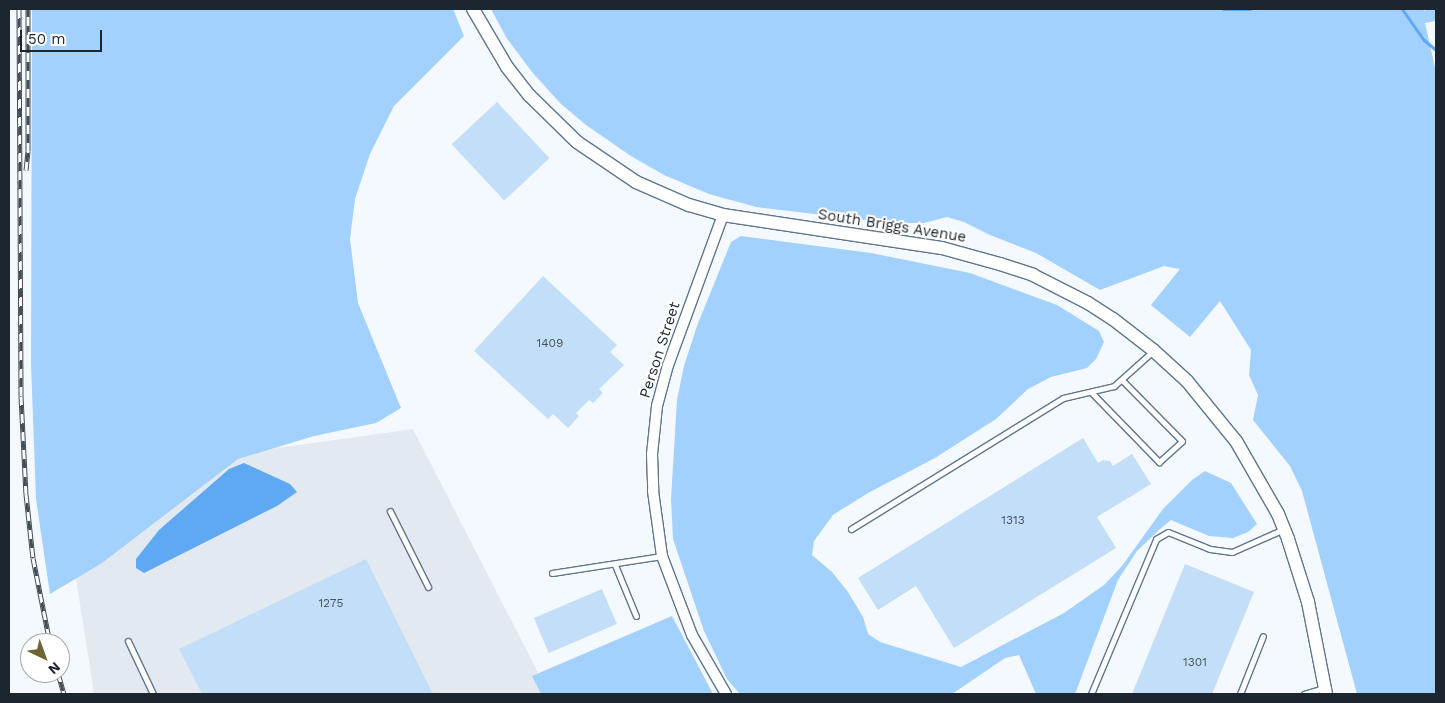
<!DOCTYPE html>
<style>
body{margin:0}
#map{position:relative;width:1445px;height:703px;overflow:hidden;background:#f4f9ff;font-family:"Work Sans",sans-serif}
div>[style]{position:absolute}
.built>*{inset:0;background:#e3e9f0}
.green>*{inset:0;background:#a3d1fe}
.water>*{inset:0;background:#5ea9f1}
.stream>*{height:3px;margin:-1.5px;padding:0 1.5px;transform-origin:1.5px;border-radius:1.5px;background:#5ea9f1}
.building>*{inset:0;background:#c3def8;transform-origin:0 0}
.roads{filter:drop-shadow(1px 0 #5e768e) drop-shadow(-1px 0 #5e768e) drop-shadow(0 1px #5e768e) drop-shadow(0 -1px #5e768e)}
.service>*{height:5px;margin:-2.5px;padding:0 2.5px;transform-origin:2.5px;border-radius:2.5px;background:#fff}
.minor>*{height:10px;margin:-5px;padding:0 5px;transform-origin:5px;border-radius:5px;background:#fff}
.tertiary>*{height:12px;margin:-6px;padding:0 6px;transform-origin:6px;border-radius:6px;background:#fff}
.rail>*{height:5px;margin-top:-2.5px;transform-origin:0;background:repeating-linear-gradient(90deg,#fff 0 9px,#454e57 0 18px);box-sizing:border-box;border-block:1px solid #454e57}
span{translate:-50% -50%;white-space:nowrap;text-align:center;line-height:1.15;-webkit-text-stroke:4px #fff;paint-order:stroke}
.number-label{font-size:12px;color:#465462}
.number-label span{-webkit-text-stroke-width:0}
.street-label{font-size:15px;color:#1c2630}
.frame{position:absolute;inset:0;border:10px solid #1c2630;pointer-events:none}
.north{position:absolute;left:20px;top:633px;width:50px;height:50px;box-sizing:border-box;background:#fff;border:1px solid #a4a8ac;border-radius:50%;rotate:138deg;font-size:14px;font-weight:700;line-height:20px;text-align:center;color:#1c2630}
.north::after{content:'';display:block;margin:auto;width:18px;height:22px;background:#6f6532;clip-path:polygon(50% 0,100% 100%,50% 72%,0 100%)}
.scale{position:absolute;left:20px;top:30px;width:82px;height:22px;box-sizing:border-box;border:2px solid #1c2630;border-top:0;padding-left:6px;font-size:15px;line-height:18px;white-space:nowrap;color:#1c2630;-webkit-text-stroke:4px #fff;paint-order:stroke}
</style>
<div id="map">
<div class="built">
<div style="clip-path:polygon(413px 429px,549px 694px,94px 694px,75px 572px,235px 454px)"></div>
</div>
<div class="green">
<div style="clip-path:polygon(32px 9px,453px 9px,464px 36px,394px 106px,370px 154px,355px 199px,350px 239px,358px 303px,401px 408px,376px 423px,314px 436px,238px 459px,102px 563px,50px 594px,36px 499px,31px 364px)"></div>
<div style="clip-path:polygon(491px 9px,1421px 9px,1425px 11px,1425px 9px,1436px 9px,1436px 21px,1425px 23px,1436px 72px,1436px 694px,1357px 694px,1302px 491px,1290px 466px,1253px 420px,1258px 395px,1249px 375px,1251px 350px,1220px 301px,1190px 337px,1151px 305px,1180px 269px,1164px 266px,1100px 290px,1036px 253px,990px 235px,964px 222px,947px 217px,924px 223px,891px 223px,756px 207px,709px 194px,664px 175px,631px 156px,586px 125px,561px 104px,532px 72px,506px 37px)"></div>
<div style="clip-path:polygon(741px 236px,871px 253px,970px 273px,1057px 305px,1099px 331px,1104px 342px,1096px 359px,1087px 368px,1051px 377px,1028px 389px,996px 419px,935px 458px,868px 493px,833px 515px,814px 541px,812px 555px,832px 572px,848px 592px,863px 617px,868px 634px,880px 642px,961px 667px,1064px 613px,1104px 585px,1122px 566px,1163px 509px,1192px 480px,1205px 471px,1231px 483px,1257px 524px,1248px 532px,1233px 538px,1209px 536px,1171px 520px,1159px 530px,1137px 551px,1118px 580px,1075px 694px,1036px 694px,1019px 655px,1005px 658px,952px 694px,740px 694px,727px 679px,704px 631px,673px 539px,671px 499px,677px 400px,684px 366px,697px 326px,731px 242px)"></div>
<div style="clip-path:polygon(672px 616px,713px 694px,541px 694px,532px 676px)"></div>
</div>
<div class="water">
<div style="clip-path:polygon(244px 463px,290px 484px,297px 492px,277px 506px,144px 573px,136px 568px,136px 559px,159px 530px,229px 469px)"></div>
</div>
<div class="stream">
<div style="left:1223px;top:9px;width:27px"></div>
<div style="left:1402px;top:9px;width:38px;rotate:55deg"></div>
<div style="left:1424px;top:40px;width:16px;rotate:40deg"></div>
</div>
<div class="building">
<div style="left:497px;top:102px;width:77px;height:62px;rotate:47deg"></div>
<div style="clip-path:polygon(543px 276px,617px 345px,610px 352px,624px 365px,599px 389px,603px 393px,593px 403px,589px 400px,576px 413px,579px 416px,568px 428px,553px 414px,548px 419px,474px 351px)"></div>
<div style="clip-path:polygon(1083px 438px,1098px 463px,1103px 460px,1110px 461px,1113px 466px,1132px 454px,1151px 484px,1097px 517px,1116px 548px,954px 648px,916px 586px,878px 610px,858px 578px)"></div>
<div style="clip-path:polygon(366px 559px,433px 694px,202px 694px,179px 649px)"></div>
<div style="clip-path:polygon(1185px 564px,1254px 592px,1212px 694px,1132px 694px)"></div>
<div style="left:602px;top:589px;width:38px;height:74px;rotate:67deg"></div>
</div>
<div class="roads">
<div class="service">
<div style="left:1091px;top:392px;width:98px;rotate:45.8deg"></div>
<div style="left:1159px;top:462px;width:31px;rotate:-42deg"></div>
<div style="left:1182px;top:441px;width:86px;rotate:-134.5deg"></div>
<div style="left:390px;top:511px;width:85px;rotate:63.4deg"></div>
<div style="left:851px;top:529px;width:249px;rotate:-31.7deg"></div>
<div style="left:1063px;top:398px;width:52px;rotate:-13.2deg"></div>
<div style="left:1114px;top:386px;width:52px;rotate:-41.9deg"></div>
<div style="left:615px;top:565px;width:55px;rotate:67.6deg"></div>
<div style="left:552px;top:573px;width:111px;rotate:-8.8deg"></div>
<div style="left:128px;top:641px;width:59px;rotate:64.7deg"></div>
<div style="left:1091px;top:694px;width:168px;rotate:-67.2deg"></div>
<div style="left:1156px;top:539px;width:14px;rotate:-30deg"></div>
<div style="left:1168px;top:532px;width:45px;rotate:22deg"></div>
<div style="left:1210px;top:549px;width:22px;rotate:8deg"></div>
<div style="left:1232px;top:552px;width:57px;rotate:-23.9deg"></div>
<div style="left:1240px;top:694px;width:62px;rotate:-68.4deg"></div>
<div style="left:1304px;top:694px;width:21px;rotate:-17deg"></div>
</div>
<div class="minor">
<div style="left:723px;top:215px;width:160px;rotate:110.1deg"></div>
<div style="left:668px;top:365px;width:42px;rotate:105deg"></div>
<div style="left:657px;top:406px;width:48px;rotate:95.9deg"></div>
<div style="left:652px;top:454px;width:37px;rotate:88deg"></div>
<div style="left:653px;top:491px;width:66px;rotate:82.1deg"></div>
<div style="left:662px;top:556px;width:85px;rotate:69.2deg"></div>
<div style="left:692px;top:635px;width:68px;rotate:60deg"></div>
</div>
<div class="tertiary">
<div style="left:473px;top:9px;width:67px;rotate:59.6deg"></div>
<div style="left:507px;top:67px;width:36px;rotate:52deg"></div>
<div style="left:529px;top:95px;width:67px;rotate:44.4deg"></div>
<div style="left:577px;top:142px;width:71px;rotate:34.1deg"></div>
<div style="left:636px;top:182px;width:58px;rotate:23.5deg"></div>
<div style="left:689px;top:205px;width:35px;rotate:16deg"></div>
<div style="left:723px;top:215px;width:221px;rotate:8.6deg"></div>
<div style="left:942px;top:248px;width:60px;rotate:15.4deg"></div>
<div style="left:1000px;top:264px;width:35px;rotate:18deg"></div>
<div style="left:1033px;top:275px;width:62px;rotate:27deg"></div>
<div style="left:1088px;top:303px;width:30px;rotate:33deg"></div>
<div style="left:1113px;top:319px;width:51px;rotate:37.8deg"></div>
<div style="left:1153px;top:350px;width:46px;rotate:42.4deg"></div>
<div style="left:1187px;top:381px;width:77px;rotate:50.8deg"></div>
<div style="left:1236px;top:441px;width:84px;rotate:60.1deg"></div>
<div style="left:1278px;top:514px;width:27px;rotate:68deg"></div>
<div style="left:1288px;top:539px;width:66px;rotate:72.4deg"></div>
<div style="left:1308px;top:602px;width:94px;rotate:78.9deg"></div>
</div>
</div>
<div class="rail">
<div style="left:19px;top:9px;width:387px;rotate:89.7deg"></div>
<div style="left:21px;top:396px;width:98px;rotate:87.1deg"></div>
<div style="left:26px;top:494px;width:64px;rotate:83.8deg"></div>
<div style="left:33px;top:558px;width:87px;rotate:78.7deg"></div>
<div style="left:26px;top:170px;width:19px;rotate:-84deg"></div>
<div style="left:28px;top:151px;width:142px;rotate:-90deg"></div>
<div style="left:58px;top:673px;width:22px;rotate:74deg"></div>
</div>
<div class="number-label">
<span style="left:550px;top:344px">1409</span>
<span style="left:1013px;top:521px">1313</span>
<span style="left:331px;top:604px">1275</span>
<span style="left:1195px;top:663px">1301</span>
</div>
<div class="street-label">
<span style="left:892px;top:226px;rotate:9deg">South Briggs Avenue</span>
<span style="left:660px;top:350px;rotate:-72deg">Person Street</span>
</div>
<div class="frame"></div>
<div class="north">N</div>
<div class="scale">50 m</div>
</div>
